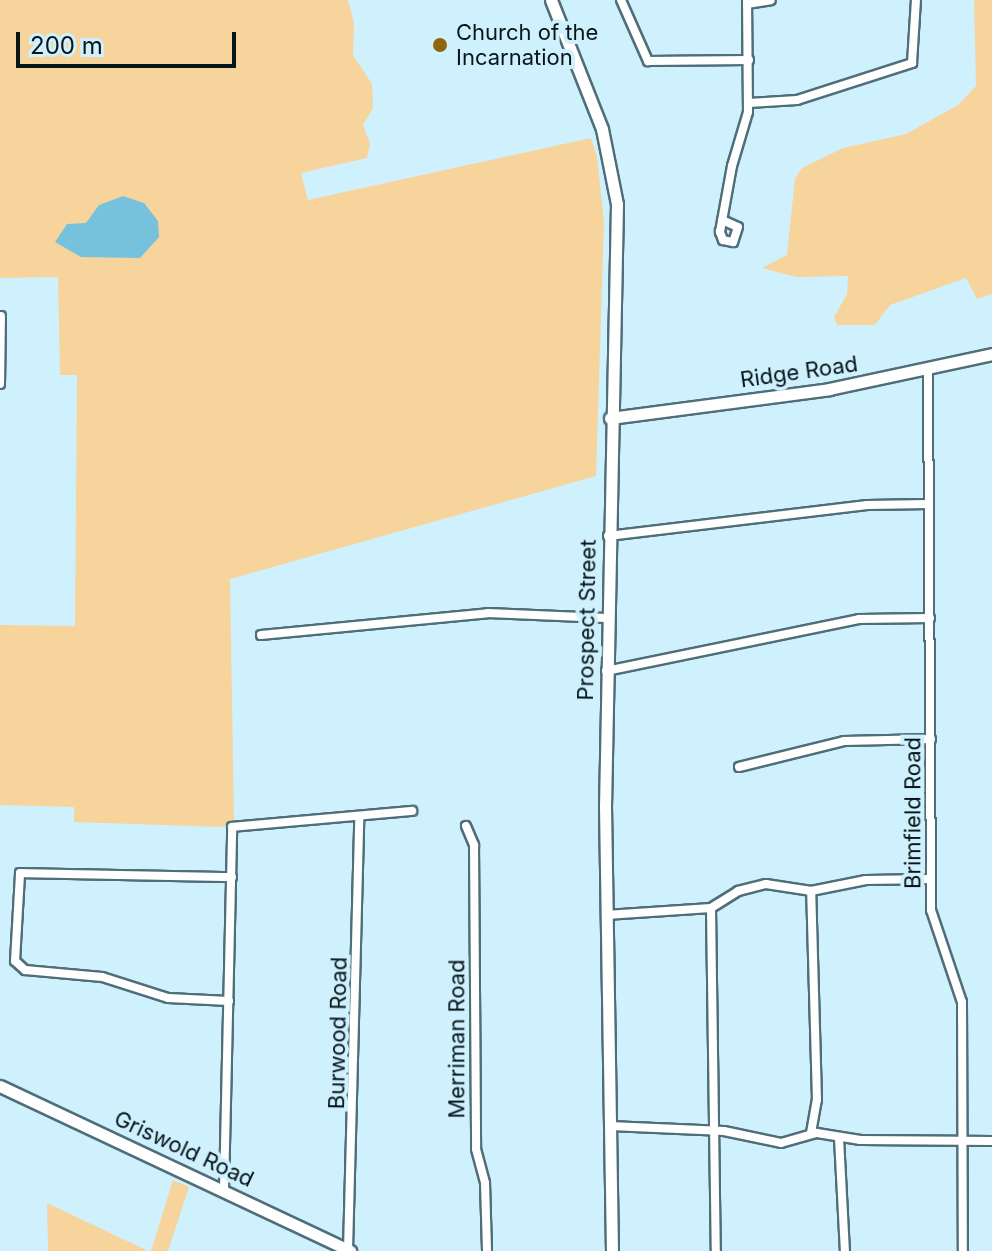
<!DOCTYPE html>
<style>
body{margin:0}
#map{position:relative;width:992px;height:1251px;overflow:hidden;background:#cff1fe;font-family:Inter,sans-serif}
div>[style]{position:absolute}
.green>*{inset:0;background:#f6d49c}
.water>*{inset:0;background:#76c2dc}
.roads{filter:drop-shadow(2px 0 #506e79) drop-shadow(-2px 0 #506e79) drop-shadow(0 2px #506e79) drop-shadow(0 -2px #506e79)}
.street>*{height:8px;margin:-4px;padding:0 4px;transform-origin:4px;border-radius:4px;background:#fff}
.secondary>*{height:11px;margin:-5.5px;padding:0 5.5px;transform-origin:5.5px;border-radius:5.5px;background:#fff}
.dots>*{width:22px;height:22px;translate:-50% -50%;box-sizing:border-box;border:4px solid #cff1fe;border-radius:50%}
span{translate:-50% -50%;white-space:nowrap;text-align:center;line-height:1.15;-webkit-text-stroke:8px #cff1fe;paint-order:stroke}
.poi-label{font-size:22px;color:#081519}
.left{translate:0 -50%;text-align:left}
.street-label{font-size:22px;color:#081519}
.scale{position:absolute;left:16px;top:32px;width:220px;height:36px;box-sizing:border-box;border:4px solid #081519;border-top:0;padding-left:10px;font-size:24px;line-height:28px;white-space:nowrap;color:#081519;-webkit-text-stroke:6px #cff1fe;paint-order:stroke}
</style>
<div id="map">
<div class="green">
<div style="clip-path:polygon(0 0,348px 0,354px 23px,353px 55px,372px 84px,373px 108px,363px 125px,370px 144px,367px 158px,301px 173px,308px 200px,591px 138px,597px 157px,604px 222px,596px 476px,230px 579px,234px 821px,222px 827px,74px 822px,74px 807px,0 805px,0 625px,75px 626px,77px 375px,60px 375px,58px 277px,0 278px)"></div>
<div style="clip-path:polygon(974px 0,992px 0,992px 294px,977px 299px,966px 278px,890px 305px,875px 325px,837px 325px,834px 317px,847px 294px,848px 276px,796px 277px,762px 268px,787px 255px,795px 178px,802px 168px,843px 148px,906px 134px,958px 105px,976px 86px)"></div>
<div style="clip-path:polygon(173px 1180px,189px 1187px,168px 1251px,151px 1251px)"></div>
<div style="clip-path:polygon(47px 1203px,148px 1251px,48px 1251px)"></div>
</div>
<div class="water">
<div style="clip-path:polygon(123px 196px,144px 203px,158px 221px,159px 237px,140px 258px,81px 257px,55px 242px,67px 224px,86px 223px,99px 205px)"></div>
</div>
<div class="roads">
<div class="street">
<div style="left:621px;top:0;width:67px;rotate:66.1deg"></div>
<div style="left:648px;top:61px;width:101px;rotate:-0.6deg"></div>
<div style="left:747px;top:4px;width:24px;rotate:-9deg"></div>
<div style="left:749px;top:103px;width:48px;rotate:-3.6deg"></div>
<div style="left:797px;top:100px;width:121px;rotate:-17.8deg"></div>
<div style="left:912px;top:63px;width:63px;rotate:-86.4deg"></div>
<div style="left:722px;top:220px;width:17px;rotate:24deg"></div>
<div style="left:738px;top:227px;width:16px;rotate:108deg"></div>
<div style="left:733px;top:242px;width:10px;rotate:-169deg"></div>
<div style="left:723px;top:240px;width:9px;rotate:-111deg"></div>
<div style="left:720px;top:232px;width:67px;rotate:-79.7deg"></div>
<div style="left:732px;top:166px;width:56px;rotate:-73.5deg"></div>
<div style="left:748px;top:112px;width:112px;rotate:-90.5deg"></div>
<div style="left:928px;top:369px;width:541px;rotate:89.68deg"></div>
<div style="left:931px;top:910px;width:97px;rotate:71.4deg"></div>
<div style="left:962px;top:1002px;width:249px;rotate:89.8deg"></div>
<div style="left:0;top:384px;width:68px;rotate:-89.2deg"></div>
<div style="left:608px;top:536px;width:261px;rotate:-6.8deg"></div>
<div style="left:867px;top:505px;width:62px;rotate:-0.9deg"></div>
<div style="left:261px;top:635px;width:228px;rotate:-5.5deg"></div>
<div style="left:488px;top:613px;width:118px;rotate:2.4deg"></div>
<div style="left:606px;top:671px;width:258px;rotate:-11.6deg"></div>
<div style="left:859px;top:619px;width:71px;rotate:-0.8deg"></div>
<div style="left:739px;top:767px;width:108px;rotate:-13.9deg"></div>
<div style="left:844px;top:741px;width:87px;rotate:-1.3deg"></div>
<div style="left:466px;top:826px;width:21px;rotate:67deg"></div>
<div style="left:474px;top:845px;width:304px;rotate:89.6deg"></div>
<div style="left:476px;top:1149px;width:35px;rotate:75deg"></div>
<div style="left:485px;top:1183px;width:68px;rotate:88.3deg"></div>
<div style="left:711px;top:908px;width:343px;rotate:89.2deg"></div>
<div style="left:606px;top:915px;width:105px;rotate:-3.8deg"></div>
<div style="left:711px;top:908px;width:32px;rotate:-32deg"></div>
<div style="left:738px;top:891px;width:29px;rotate:-14deg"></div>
<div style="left:766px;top:884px;width:46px;rotate:8.8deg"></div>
<div style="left:811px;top:891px;width:56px;rotate:-11.3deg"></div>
<div style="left:866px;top:880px;width:65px;rotate:-0.9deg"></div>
<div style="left:229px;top:1001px;width:61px;rotate:-177.2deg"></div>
<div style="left:168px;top:998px;width:69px;rotate:-162.3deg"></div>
<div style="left:102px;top:977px;width:77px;rotate:-174.8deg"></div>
<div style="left:25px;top:970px;width:13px;rotate:-138deg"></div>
<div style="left:15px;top:961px;width:88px;rotate:-86.7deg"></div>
<div style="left:20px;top:873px;width:212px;rotate:1.1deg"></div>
<div style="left:610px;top:1126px;width:114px;rotate:2.5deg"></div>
<div style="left:724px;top:1131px;width:58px;rotate:11.9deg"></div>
<div style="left:781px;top:1143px;width:37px;rotate:-16deg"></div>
<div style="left:817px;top:1133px;width:44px;rotate:9.2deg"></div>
<div style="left:860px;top:1140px;width:132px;rotate:0.4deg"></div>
<div style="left:811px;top:1133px;width:34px;rotate:-80deg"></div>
<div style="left:817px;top:1100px;width:209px;rotate:-91.6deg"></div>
<div style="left:839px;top:1138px;width:113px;rotate:87deg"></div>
<div style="left:224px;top:1190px;width:363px;rotate:-88.7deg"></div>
<div style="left:232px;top:827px;width:181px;rotate:-5.1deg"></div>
<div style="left:348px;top:1250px;width:434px;rotate:-88.5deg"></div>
</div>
<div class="secondary">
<div style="left:551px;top:0;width:139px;rotate:68.4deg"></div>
<div style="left:602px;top:129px;width:76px;rotate:78.7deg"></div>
<div style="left:617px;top:204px;width:602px;rotate:91.14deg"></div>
<div style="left:605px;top:806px;width:445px;rotate:89.1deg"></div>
<div style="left:610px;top:418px;width:221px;rotate:-7.5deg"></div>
<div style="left:829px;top:389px;width:167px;rotate:-12.1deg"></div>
<div style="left:0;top:1086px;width:387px;rotate:25.2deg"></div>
</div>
</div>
<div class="dots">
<div style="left:440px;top:45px;background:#90660d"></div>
</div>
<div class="poi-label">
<span class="left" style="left:456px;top:45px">Church of the<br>Incarnation</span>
</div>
<div class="street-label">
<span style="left:799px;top:372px;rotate:-8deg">Ridge Road</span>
<span style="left:587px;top:620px;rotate:-89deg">Prospect Street</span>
<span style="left:913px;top:813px;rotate:-90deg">Brimfield Road</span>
<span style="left:338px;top:1033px;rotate:-89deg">Burwood Road</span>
<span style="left:457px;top:1039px;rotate:-90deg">Merriman Road</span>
<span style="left:184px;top:1149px;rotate:25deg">Griswold Road</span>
</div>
<div class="scale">200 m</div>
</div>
